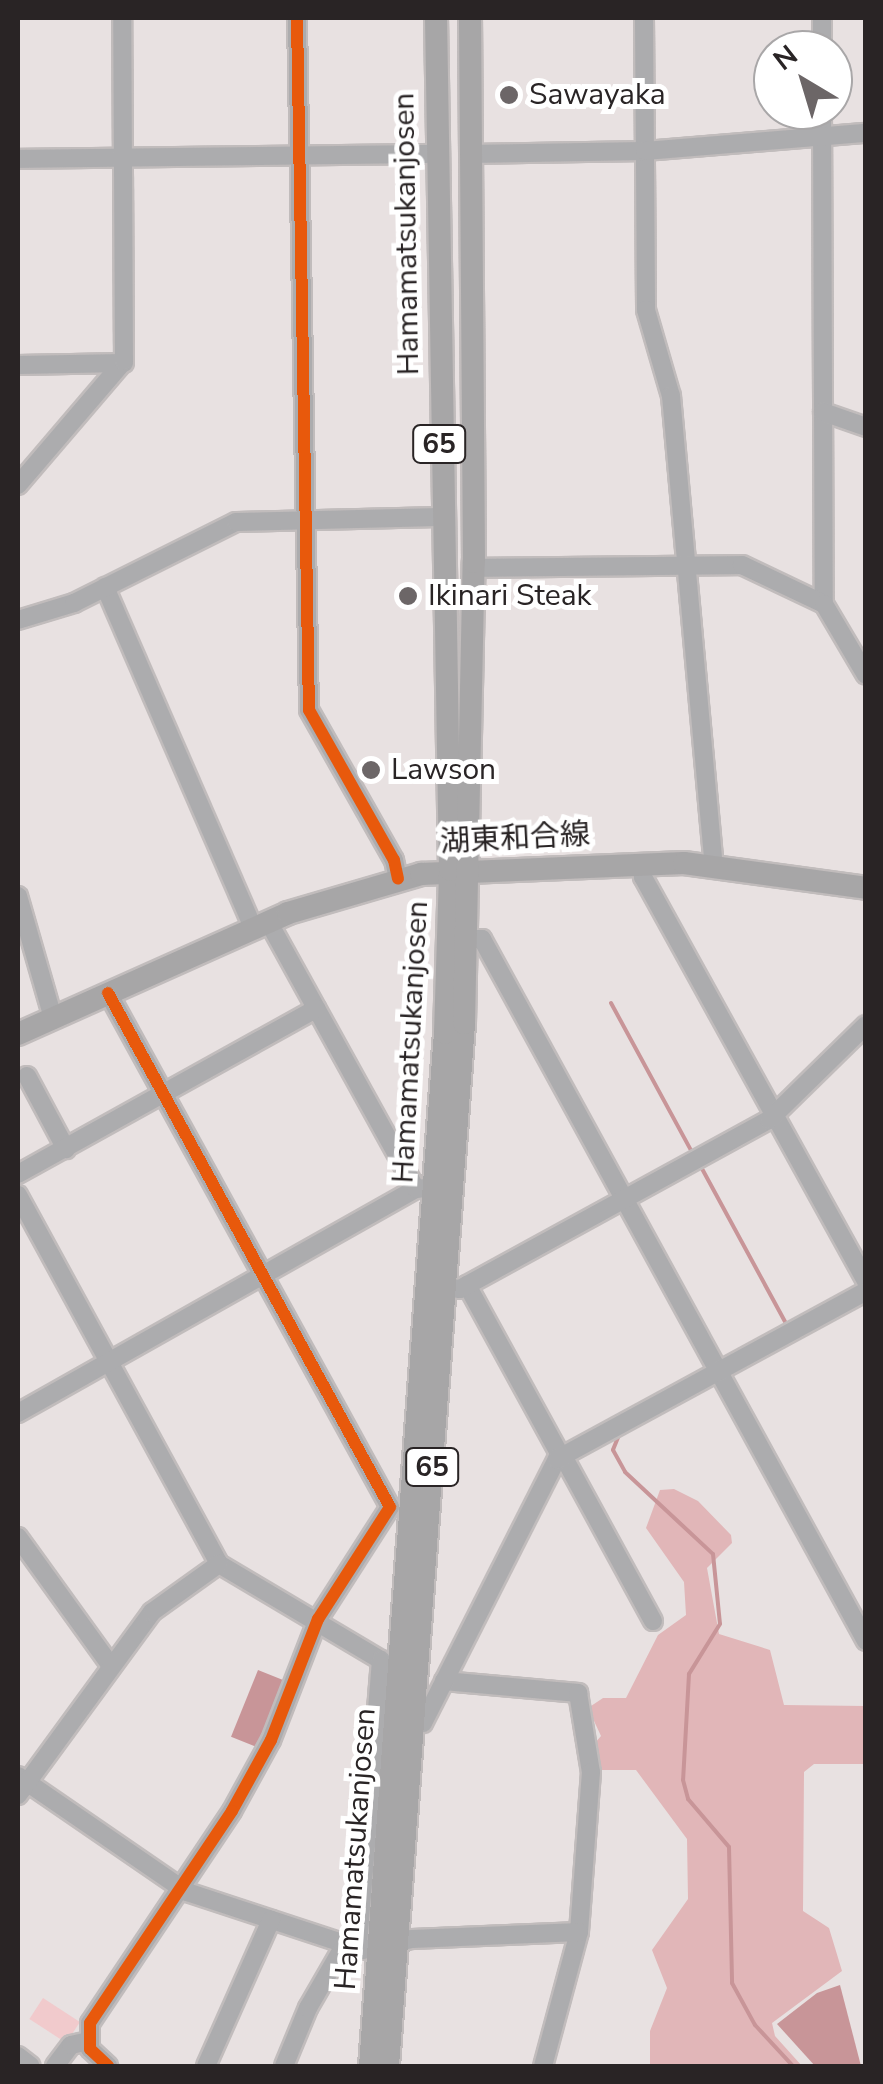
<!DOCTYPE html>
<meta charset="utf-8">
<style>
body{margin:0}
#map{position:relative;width:883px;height:2084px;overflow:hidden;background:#e8e1e1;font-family:"Nunito Sans","Noto Sans JP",sans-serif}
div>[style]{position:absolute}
.green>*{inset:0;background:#f1cacc;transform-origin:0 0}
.forest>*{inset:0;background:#e1b6b8}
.water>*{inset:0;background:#c89598;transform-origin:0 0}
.stream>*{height:4px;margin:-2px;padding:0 2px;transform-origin:2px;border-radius:2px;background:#c89598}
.roads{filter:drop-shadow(2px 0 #c1bcbc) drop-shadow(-2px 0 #c1bcbc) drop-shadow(0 2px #c1bcbc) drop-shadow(0 -2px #c1bcbc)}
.minor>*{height:18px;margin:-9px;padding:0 9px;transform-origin:9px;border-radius:9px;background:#acacae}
.major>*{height:22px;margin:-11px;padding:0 11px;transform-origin:11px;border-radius:11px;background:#a7a6a7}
.cycleway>*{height:12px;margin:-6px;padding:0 6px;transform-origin:6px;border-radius:6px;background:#e8590c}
.dots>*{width:28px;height:28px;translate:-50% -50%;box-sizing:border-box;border:5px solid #fff;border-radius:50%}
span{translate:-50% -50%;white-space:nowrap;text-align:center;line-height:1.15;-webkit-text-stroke:10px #fff;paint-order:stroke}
.shield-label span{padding:2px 8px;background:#fff;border:2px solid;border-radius:8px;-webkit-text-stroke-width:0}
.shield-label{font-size:28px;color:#292425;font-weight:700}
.poi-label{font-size:30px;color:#292425}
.left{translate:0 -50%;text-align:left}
.street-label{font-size:30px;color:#292425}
.frame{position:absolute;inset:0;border:20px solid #292425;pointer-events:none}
.north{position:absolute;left:753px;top:30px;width:100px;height:100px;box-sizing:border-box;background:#fff;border:2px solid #a9a7a8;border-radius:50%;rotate:322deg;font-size:28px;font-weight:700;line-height:40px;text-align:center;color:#292425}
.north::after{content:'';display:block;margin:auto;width:35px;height:45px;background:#6c6667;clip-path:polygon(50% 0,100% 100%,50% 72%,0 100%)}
</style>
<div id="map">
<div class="green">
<div style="left:43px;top:1998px;width:44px;height:25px;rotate:33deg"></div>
</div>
<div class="forest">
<div style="clip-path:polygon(674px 1489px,698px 1501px,731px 1535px,732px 1543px,707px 1568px,719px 1634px,770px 1650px,784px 1705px,865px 1706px,865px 1764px,814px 1764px,804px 1772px,803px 1911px,829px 1928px,842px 1971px,772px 2023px,775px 2036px,802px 2066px,650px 2066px,650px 2031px,667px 1988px,652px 1950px,688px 1899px,687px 1839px,636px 1770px,596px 1770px,595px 1743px,601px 1736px,588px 1708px,603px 1698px,626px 1698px,658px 1635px,686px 1615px,684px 1582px,646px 1528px,660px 1490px)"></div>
</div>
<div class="water">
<div style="left:258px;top:1670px;width:29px;height:72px;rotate:22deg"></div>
<div style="clip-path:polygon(840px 1985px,861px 2066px,815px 2066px,777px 2024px,817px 1993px)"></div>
</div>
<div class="stream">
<div style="left:611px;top:1003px;width:172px;rotate:61.5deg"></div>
<div style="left:700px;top:1165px;width:182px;rotate:61.5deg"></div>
<div style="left:619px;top:1435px;width:16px;rotate:112deg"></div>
<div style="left:613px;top:1450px;width:25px;rotate:61deg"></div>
<div style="left:625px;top:1472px;width:120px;rotate:43deg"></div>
<div style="left:713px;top:1554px;width:70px;rotate:84.3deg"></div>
<div style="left:720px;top:1624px;width:59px;rotate:121.8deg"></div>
<div style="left:689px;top:1674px;width:106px;rotate:93.2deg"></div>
<div style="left:683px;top:1780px;width:20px;rotate:75deg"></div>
<div style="left:688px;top:1799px;width:63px;rotate:49.5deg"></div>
<div style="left:729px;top:1847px;width:136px;rotate:88.7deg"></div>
<div style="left:732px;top:1983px;width:48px;rotate:61.3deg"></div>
<div style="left:755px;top:2025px;width:56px;rotate:47.2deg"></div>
</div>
<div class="roads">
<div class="minor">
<div style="left:297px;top:18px;width:692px;rotate:89.01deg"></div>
<div style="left:309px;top:710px;width:172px;rotate:60.5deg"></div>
<div style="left:394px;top:860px;width:19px;rotate:78deg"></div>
<div style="left:644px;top:18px;width:292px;rotate:89.6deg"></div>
<div style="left:646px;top:310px;width:90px;rotate:73.8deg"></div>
<div style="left:671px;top:396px;width:471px;rotate:84.8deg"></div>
<div style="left:822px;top:18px;width:32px;rotate:90deg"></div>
<div style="left:822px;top:110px;width:494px;rotate:89.8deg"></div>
<div style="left:469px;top:154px;width:176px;rotate:-1deg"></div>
<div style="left:645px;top:151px;width:222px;rotate:-4.7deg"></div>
<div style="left:18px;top:159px;width:417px;rotate:-0.7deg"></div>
<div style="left:18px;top:365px;width:106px;rotate:-1.1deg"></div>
<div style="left:823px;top:412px;width:46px;rotate:19.2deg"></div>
<div style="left:18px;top:485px;width:163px;rotate:-49.5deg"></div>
<div style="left:124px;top:361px;width:343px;rotate:-90.3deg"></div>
<div style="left:474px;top:568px;width:268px;rotate:-0.6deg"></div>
<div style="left:742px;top:565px;width:91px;rotate:25.4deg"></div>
<div style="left:824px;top:604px;width:82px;rotate:59.4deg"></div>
<div style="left:105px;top:587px;width:372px;rotate:66.5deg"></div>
<div style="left:18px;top:620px;width:59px;rotate:-16.9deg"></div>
<div style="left:74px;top:603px;width:181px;rotate:-26.6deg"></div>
<div style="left:236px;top:522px;width:204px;rotate:-1.4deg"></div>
<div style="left:642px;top:864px;width:13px;rotate:86deg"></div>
<div style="left:643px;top:877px;width:461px;rotate:61.1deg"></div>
<div style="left:18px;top:896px;width:127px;rotate:74deg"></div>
<div style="left:268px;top:921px;width:306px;rotate:61.1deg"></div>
<div style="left:467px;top:939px;width:15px"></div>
<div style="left:482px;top:939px;width:800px;rotate:61.32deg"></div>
<div style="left:108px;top:993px;width:586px;rotate:61.25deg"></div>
<div style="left:390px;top:1507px;width:133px;rotate:122.7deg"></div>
<div style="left:318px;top:1619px;width:130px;rotate:111.2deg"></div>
<div style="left:271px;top:1740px;width:81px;rotate:118.8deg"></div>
<div style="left:232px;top:1811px;width:255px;rotate:123.8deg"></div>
<div style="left:90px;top:2023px;width:26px;rotate:90deg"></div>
<div style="left:90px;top:2049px;width:25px;rotate:43deg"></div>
<div style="left:27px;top:1076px;width:83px;rotate:61.9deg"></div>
<div style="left:18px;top:1174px;width:341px;rotate:-29deg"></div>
<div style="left:18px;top:1195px;width:420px;rotate:61.4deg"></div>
<div style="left:219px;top:1564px;width:188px;rotate:30.7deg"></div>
<div style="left:381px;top:1660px;width:290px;rotate:94.6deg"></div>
<div style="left:467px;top:1285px;width:196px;rotate:61.3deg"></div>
<div style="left:445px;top:1287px;width:15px;rotate:8deg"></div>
<div style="left:460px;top:1289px;width:352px;rotate:-28.7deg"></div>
<div style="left:769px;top:1120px;width:136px;rotate:-44.4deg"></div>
<div style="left:18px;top:1413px;width:457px;rotate:-29.4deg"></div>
<div style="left:416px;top:1189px;width:18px;rotate:-6deg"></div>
<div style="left:563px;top:1456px;width:188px;rotate:61.4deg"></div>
<div style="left:18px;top:1537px;width:159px;rotate:54.2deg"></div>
<div style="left:444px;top:1681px;width:135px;rotate:5.1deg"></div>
<div style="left:578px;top:1693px;width:80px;rotate:80.7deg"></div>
<div style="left:591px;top:1772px;width:160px;rotate:94.3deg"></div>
<div style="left:579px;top:1932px;width:139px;rotate:105deg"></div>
<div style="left:402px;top:1721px;width:21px;rotate:5deg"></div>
<div style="left:423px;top:1723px;width:296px;rotate:-63.1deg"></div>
<div style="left:557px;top:1459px;width:352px;rotate:-28.5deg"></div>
<div style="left:18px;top:1776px;width:205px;rotate:34.5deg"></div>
<div style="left:187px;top:1892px;width:185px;rotate:18.2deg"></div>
<div style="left:363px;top:1950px;width:50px;rotate:-12.7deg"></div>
<div style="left:412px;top:1939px;width:167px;rotate:-2.4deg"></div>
<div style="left:18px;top:1795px;width:227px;rotate:-53.8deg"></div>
<div style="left:152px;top:1612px;width:82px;rotate:-35.6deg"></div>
<div style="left:18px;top:2056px;width:16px;rotate:38deg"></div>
<div style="left:55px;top:2066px;width:26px;rotate:-53deg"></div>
<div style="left:71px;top:2045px;width:17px;rotate:-13deg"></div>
<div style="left:206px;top:2066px;width:160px;rotate:-66deg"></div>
<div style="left:284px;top:2066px;width:63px;rotate:-67.5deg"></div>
<div style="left:308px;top:2008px;width:74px;rotate:-60deg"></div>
</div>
<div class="major">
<div style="left:18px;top:1034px;width:296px;rotate:-24.1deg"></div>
<div style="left:288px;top:913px;width:139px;rotate:-16.3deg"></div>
<div style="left:421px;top:874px;width:263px;rotate:-2.4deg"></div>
<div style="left:684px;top:863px;width:184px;rotate:7.8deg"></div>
<div style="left:370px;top:2066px;width:1036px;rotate:-85.85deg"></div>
<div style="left:445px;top:1033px;width:163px;rotate:-88.2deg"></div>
<div style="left:450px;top:870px;width:852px;rotate:-90.94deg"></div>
<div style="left:388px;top:2066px;width:1046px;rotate:-85.83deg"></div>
<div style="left:464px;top:1023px;width:461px;rotate:-88.8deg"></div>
<div style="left:474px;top:562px;width:544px;rotate:-90.42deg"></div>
</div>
</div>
<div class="cycleway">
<div style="left:297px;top:18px;width:692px;rotate:89.01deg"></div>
<div style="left:309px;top:710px;width:172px;rotate:60.5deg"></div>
<div style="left:394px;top:860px;width:19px;rotate:78deg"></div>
<div style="left:108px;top:993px;width:586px;rotate:61.25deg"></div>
<div style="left:390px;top:1507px;width:133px;rotate:122.7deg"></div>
<div style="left:318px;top:1619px;width:130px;rotate:111.2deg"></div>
<div style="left:271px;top:1740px;width:81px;rotate:118.8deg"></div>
<div style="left:232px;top:1811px;width:255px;rotate:123.8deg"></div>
<div style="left:90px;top:2023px;width:26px;rotate:90deg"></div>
<div style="left:90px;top:2049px;width:25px;rotate:43deg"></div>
</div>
<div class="dots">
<div style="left:509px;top:95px;background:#6c6667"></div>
<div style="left:408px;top:596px;background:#6c6667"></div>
<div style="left:371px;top:770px;background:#6c6667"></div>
</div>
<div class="shield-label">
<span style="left:439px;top:444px">65</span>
<span style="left:432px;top:1467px">65</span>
</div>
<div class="poi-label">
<span class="left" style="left:529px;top:95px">Sawayaka</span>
<span class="left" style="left:428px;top:596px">Ikinari Steak</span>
<span class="left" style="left:391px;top:770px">Lawson</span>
</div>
<div class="street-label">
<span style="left:407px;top:234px;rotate:-91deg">Hamamatsukanjosen</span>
<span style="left:515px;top:839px;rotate:-3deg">湖東和合線</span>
<span style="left:411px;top:1042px;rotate:-87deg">Hamamatsukanjosen</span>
<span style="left:356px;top:1849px;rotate:-86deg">Hamamatsukanjosen</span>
</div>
<div class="frame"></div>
<div class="north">N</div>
</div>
